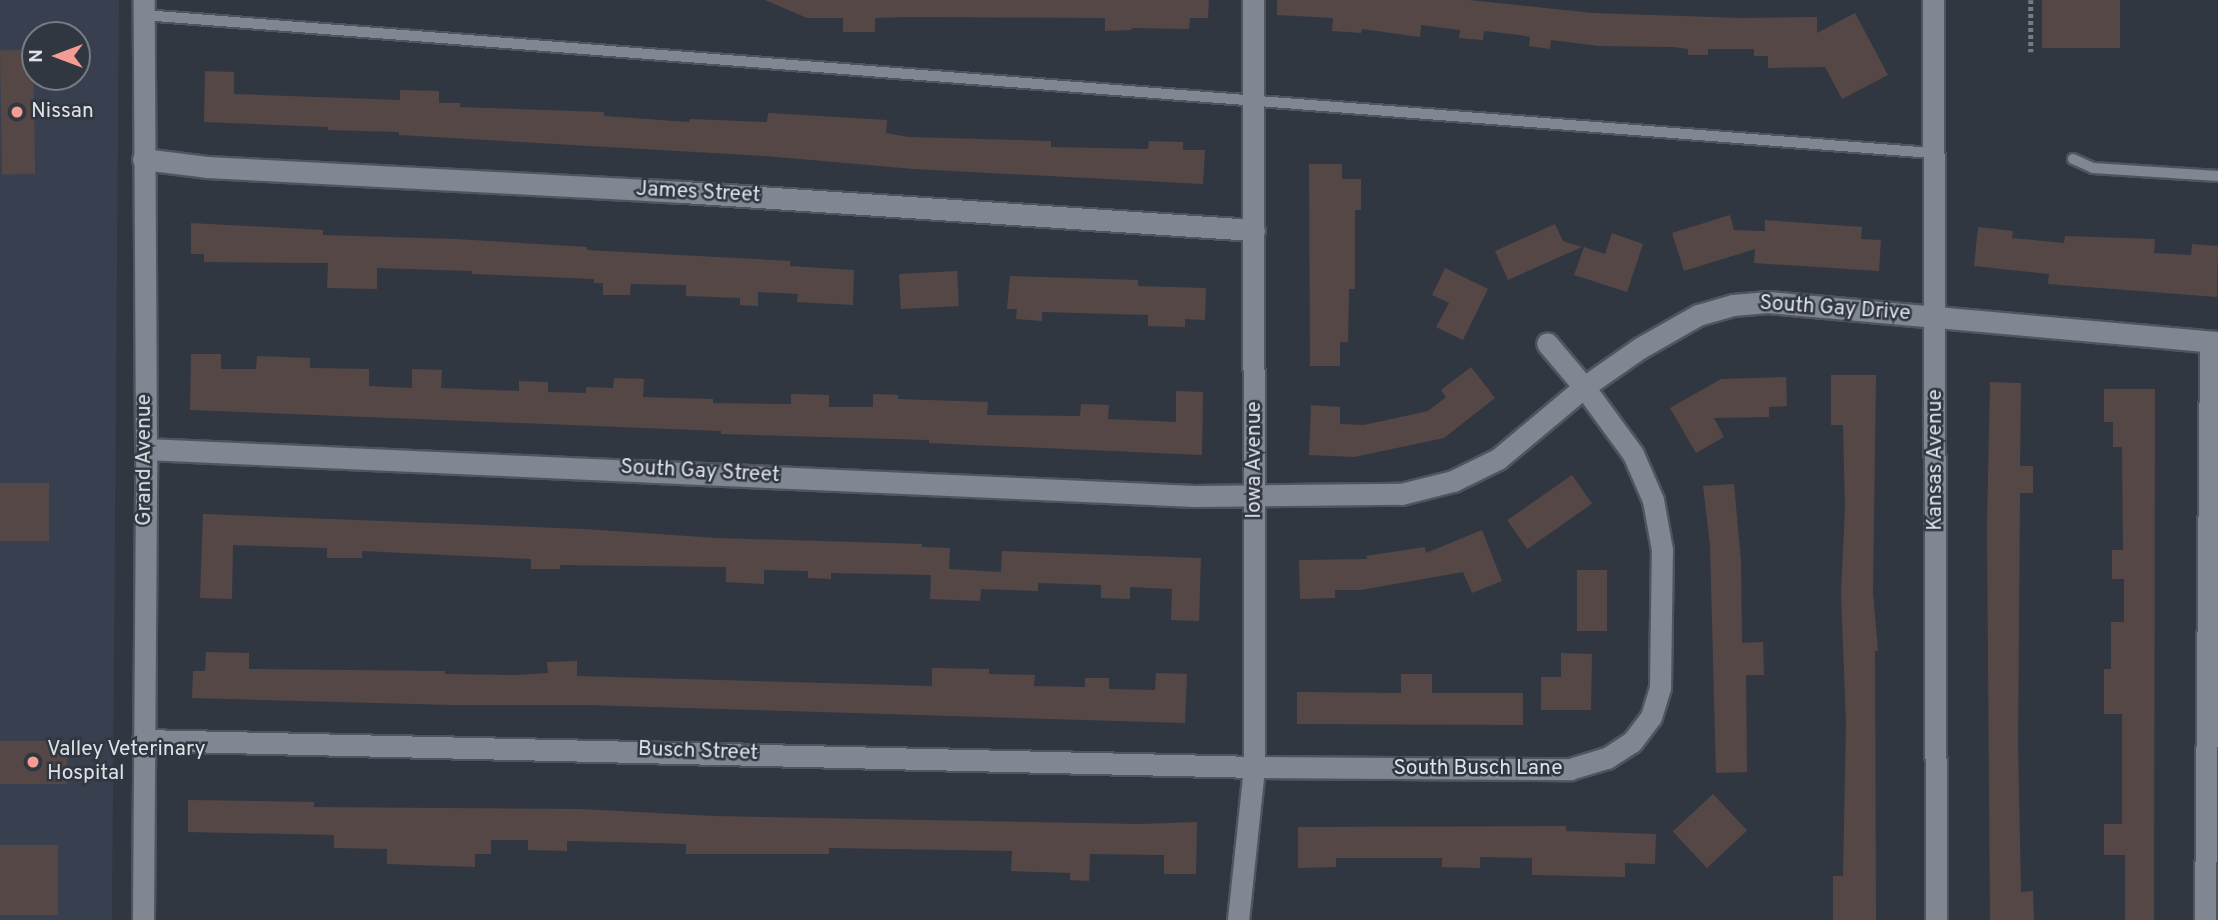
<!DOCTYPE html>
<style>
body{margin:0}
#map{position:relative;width:2218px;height:920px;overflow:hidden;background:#313740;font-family:Overpass,sans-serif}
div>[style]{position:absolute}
.built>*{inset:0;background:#38404f}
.building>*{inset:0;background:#554746;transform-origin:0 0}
.path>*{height:4.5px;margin-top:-2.25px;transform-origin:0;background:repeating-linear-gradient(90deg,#767b83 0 3.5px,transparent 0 7px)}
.roads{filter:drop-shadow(2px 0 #50555d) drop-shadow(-2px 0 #50555d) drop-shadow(0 2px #50555d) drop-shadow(0 -2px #50555d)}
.lane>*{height:10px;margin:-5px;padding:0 5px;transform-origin:5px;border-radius:5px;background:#818792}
.street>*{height:21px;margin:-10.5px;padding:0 10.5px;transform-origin:10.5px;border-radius:10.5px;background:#818792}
.dots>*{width:19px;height:19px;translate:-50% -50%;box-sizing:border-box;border:4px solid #313740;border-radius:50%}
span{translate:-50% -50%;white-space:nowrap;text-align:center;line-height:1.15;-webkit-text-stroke:5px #313740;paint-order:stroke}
.poi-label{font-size:21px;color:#dfe2e9}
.left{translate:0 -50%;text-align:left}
.street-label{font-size:21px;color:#dfe2e9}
.north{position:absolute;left:21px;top:21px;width:70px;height:70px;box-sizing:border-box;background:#313740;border:2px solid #777b84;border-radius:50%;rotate:270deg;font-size:19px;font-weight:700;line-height:28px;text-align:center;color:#dfe2e9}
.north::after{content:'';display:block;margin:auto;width:24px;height:32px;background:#f59c93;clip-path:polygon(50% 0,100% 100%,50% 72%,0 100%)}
</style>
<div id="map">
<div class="built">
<div style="clip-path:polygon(evenodd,0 0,119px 0,112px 920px,0 920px,0 0,35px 35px,77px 35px,77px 77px,35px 77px,35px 35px)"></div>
</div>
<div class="building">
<div style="clip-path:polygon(765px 0,1209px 0,1208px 18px,1190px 18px,1189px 29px,1131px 28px,1132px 30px,1105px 31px,1105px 18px,906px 17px,875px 18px,875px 32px,843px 32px,843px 18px,807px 18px)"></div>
<div style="clip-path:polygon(1277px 0,1469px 0,1593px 13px,1741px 18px,1817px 17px,1817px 33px,1855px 13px,1888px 75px,1842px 99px,1825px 67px,1768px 68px,1768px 56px,1754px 56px,1754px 49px,1708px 49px,1708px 55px,1688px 55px,1688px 49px,1673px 47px,1599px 46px,1551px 40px,1550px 49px,1529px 46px,1530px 37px,1520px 35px,1484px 31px,1483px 40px,1459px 38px,1460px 30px,1421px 25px,1420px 37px,1362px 29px,1361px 33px,1332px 31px,1333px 18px,1277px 15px)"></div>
<div style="left:2042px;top:0;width:78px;height:48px"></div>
<div style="left:33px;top:50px;width:124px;height:33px;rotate:89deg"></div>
<div style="clip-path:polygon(205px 71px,234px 72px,234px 94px,400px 100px,400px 90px,439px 91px,439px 103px,460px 103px,460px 107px,604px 112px,604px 116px,689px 122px,690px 119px,767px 122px,768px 113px,887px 120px,886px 133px,908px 137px,1051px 141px,1051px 147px,1148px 149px,1149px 141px,1183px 142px,1183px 150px,1205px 150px,1203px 184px,914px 169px,765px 156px,399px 135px,399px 132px,328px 130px,328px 127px,204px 122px)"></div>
<div style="clip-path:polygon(1309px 164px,1342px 164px,1342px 179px,1361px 179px,1361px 210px,1355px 210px,1355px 289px,1349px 289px,1348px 342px,1340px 342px,1340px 366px,1310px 366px)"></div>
<div style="clip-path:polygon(1730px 215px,1734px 230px,1765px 231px,1765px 220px,1862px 227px,1861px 239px,1881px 240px,1879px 271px,1754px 263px,1755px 249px,1684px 271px,1672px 233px)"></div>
<div style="clip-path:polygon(191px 223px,323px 230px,323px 235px,456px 239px,587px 247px,587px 250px,790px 261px,790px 266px,854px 270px,853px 305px,797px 302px,798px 294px,758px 292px,758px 306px,740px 305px,740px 298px,686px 296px,686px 285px,631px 284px,630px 295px,603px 295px,603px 283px,594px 283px,594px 279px,472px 274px,472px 271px,377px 268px,377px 289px,327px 288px,328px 263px,204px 262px,204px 254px,191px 254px)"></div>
<div style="clip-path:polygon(1555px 224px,1563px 241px,1582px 247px,1508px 280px,1495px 251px)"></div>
<div style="clip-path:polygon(1978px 227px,2013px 231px,2012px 238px,2064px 243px,2065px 236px,2155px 239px,2154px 253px,2191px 255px,2192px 244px,2218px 246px,2217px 297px,2048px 284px,2049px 274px,1974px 266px)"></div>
<div style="clip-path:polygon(1612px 233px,1643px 244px,1627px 292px,1574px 275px,1584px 247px,1605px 254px)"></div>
<div style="clip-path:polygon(1445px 268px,1488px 289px,1463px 340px,1436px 327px,1449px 303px,1432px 295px)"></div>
<div style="left:957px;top:271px;width:35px;height:58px;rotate:87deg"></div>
<div style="clip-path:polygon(1010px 276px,1138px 280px,1138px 286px,1206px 288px,1205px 320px,1185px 319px,1185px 327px,1148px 326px,1148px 315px,1042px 312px,1042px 321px,1016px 319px,1017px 309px,1007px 309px)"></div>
<div style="clip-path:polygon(191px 354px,221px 354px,221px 369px,256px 369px,257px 356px,310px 358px,310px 368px,369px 369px,369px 386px,412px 388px,412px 369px,442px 370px,441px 388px,519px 391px,519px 381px,548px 382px,548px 392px,586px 393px,586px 387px,613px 388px,614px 378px,644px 379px,643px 397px,713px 399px,713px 403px,791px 404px,791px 394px,829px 395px,829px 407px,873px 407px,873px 394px,898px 395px,898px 399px,988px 402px,987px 415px,1080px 416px,1081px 404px,1109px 405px,1108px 419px,1176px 422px,1176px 391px,1203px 392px,1202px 455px,929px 443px,929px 440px,721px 434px,721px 431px,190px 410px)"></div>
<div style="clip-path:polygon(1471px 367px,1495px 398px,1444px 438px,1354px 457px,1309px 455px,1311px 405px,1340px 407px,1340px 424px,1364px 425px,1428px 411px,1446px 397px,1441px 390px)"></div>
<div style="clip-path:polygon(1831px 375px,1876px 375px,1873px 592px,1878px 651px,1875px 651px,1876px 920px,1833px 920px,1833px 876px,1843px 876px,1846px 723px,1841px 593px,1845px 509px,1843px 425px,1831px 425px)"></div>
<div style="clip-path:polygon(1786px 377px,1787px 406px,1769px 407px,1769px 417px,1714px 418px,1724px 437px,1696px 453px,1670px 408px,1721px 379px)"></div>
<div style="clip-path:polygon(1990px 382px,2021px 383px,2020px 466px,2033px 466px,2033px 493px,2020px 493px,2018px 746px,2021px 892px,2033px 891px,2034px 920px,1990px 920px,1987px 528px)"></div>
<div style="clip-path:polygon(2104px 389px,2155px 389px,2154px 920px,2125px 920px,2125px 855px,2104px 855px,2104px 824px,2122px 824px,2122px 714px,2104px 714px,2104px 669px,2111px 669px,2111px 622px,2124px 622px,2124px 579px,2112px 579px,2112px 550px,2123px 550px,2122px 447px,2113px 447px,2113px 422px,2104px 422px)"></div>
<div style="left:1572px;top:475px;width:35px;height:79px;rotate:55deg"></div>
<div style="left:0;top:483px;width:49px;height:58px"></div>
<div style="clip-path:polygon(1734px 484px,1741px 561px,1742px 643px,1763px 642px,1764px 675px,1746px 675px,1747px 772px,1716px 773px,1710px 545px,1703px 486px)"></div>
<div style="clip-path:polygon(203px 514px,584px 529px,717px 538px,922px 544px,922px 547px,950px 548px,949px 569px,1001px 572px,1002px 551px,1201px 558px,1199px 621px,1171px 620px,1172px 589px,1130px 587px,1130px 599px,1101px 598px,1101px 585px,1038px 583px,1038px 591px,981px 589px,980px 601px,930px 599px,931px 575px,831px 573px,831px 579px,808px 578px,808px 571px,764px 570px,764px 584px,726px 582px,726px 567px,560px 565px,560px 569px,531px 569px,531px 559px,362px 551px,362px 558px,327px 558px,327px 548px,233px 545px,232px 599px,200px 598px)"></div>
<div style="clip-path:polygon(1482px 530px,1502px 581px,1472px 593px,1463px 572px,1361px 590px,1335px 590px,1335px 598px,1300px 599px,1299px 560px,1367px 559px,1366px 556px,1425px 547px,1426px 553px)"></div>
<div style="left:1577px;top:570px;width:30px;height:61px"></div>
<div style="clip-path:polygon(206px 652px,249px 653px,249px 669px,445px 671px,445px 674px,519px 675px,548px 673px,547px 662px,577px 661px,577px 676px,932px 686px,932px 668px,989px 669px,989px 674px,1035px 675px,1034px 686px,1085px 687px,1085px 678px,1109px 678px,1109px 689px,1155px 690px,1156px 673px,1187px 674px,1185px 723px,586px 705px,452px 705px,192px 698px,193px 671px,205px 671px)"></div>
<div style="clip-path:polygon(1561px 653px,1592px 654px,1591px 710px,1541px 710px,1541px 677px,1561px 677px)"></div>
<div style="clip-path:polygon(1401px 674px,1432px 674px,1432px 693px,1523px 693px,1523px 725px,1297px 724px,1297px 692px,1401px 693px)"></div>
<div style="left:0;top:741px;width:67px;height:43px"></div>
<div style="left:1713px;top:794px;width:50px;height:55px;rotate:47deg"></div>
<div style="clip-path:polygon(188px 800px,314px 802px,314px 807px,580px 809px,714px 816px,1141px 824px,1197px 822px,1196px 874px,1164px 874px,1164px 855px,1090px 854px,1089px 881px,1070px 880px,1070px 873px,1011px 871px,1012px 851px,829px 848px,829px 854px,686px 854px,686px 844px,655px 843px,567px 841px,567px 851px,528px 850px,528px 840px,491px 840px,491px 854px,475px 854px,475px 867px,387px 864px,387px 849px,334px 848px,334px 835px,188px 832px)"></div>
<div style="clip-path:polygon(1566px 826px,1566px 831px,1656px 834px,1655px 864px,1625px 863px,1625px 877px,1532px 875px,1532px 858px,1480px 857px,1480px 868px,1442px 867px,1442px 858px,1336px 858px,1336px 867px,1298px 868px,1298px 827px)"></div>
<div style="left:58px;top:845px;width:70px;height:58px;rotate:90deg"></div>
</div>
<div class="path">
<div style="left:2031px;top:0;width:52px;rotate:90deg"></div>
</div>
<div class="roads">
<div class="lane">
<div style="left:143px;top:15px;width:1796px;rotate:4.41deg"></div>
<div style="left:2073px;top:159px;width:22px;rotate:24deg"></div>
<div style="left:2093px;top:168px;width:125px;rotate:3.7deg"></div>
</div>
<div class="street">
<div style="left:1933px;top:0;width:920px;rotate:89.81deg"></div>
<div style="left:143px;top:159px;width:64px;rotate:7.1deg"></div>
<div style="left:207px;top:167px;width:477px;rotate:3deg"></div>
<div style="left:683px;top:192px;width:572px;rotate:3.81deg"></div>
<div style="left:146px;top:449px;width:1049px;rotate:2.57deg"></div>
<div style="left:1194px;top:496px;width:207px;rotate:-0.6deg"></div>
<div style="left:1401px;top:494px;width:54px;rotate:-14deg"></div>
<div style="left:1453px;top:481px;width:50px;rotate:-26.1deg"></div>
<div style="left:1498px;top:459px;width:112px;rotate:-39.9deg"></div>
<div style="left:1584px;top:387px;width:68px;rotate:-34.9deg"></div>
<div style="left:1640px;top:348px;width:67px;rotate:-29.6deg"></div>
<div style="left:1698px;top:315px;width:36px;rotate:-16deg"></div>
<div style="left:1733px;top:305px;width:35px;rotate:-5deg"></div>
<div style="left:1768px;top:302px;width:452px;rotate:5.1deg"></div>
<div style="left:143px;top:740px;width:1111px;rotate:1.39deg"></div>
<div style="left:1254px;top:767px;width:316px;rotate:0.4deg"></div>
<div style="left:1570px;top:769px;width:39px;rotate:-17deg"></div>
<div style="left:1607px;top:758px;width:30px;rotate:-33deg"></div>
<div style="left:1632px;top:742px;width:31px;rotate:-53deg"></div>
<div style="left:1651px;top:717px;width:31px;rotate:-73deg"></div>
<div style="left:1660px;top:687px;width:137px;rotate:-89.2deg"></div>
<div style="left:1662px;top:550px;width:51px;rotate:-100.2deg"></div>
<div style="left:1653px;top:500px;width:50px;rotate:-113.5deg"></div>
<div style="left:1633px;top:454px;width:83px;rotate:-126.2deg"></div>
<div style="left:1584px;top:387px;width:57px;rotate:-130.1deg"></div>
<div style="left:143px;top:920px;width:471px;rotate:-89.6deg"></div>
<div style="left:146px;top:449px;width:449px;rotate:-90.3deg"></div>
<div style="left:1238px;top:920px;width:154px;rotate:-84deg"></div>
<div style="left:1254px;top:767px;width:767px;rotate:-90.07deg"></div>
<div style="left:2205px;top:920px;width:578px;rotate:-89.5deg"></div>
</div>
</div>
<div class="dots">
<div style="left:17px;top:112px;background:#f59c93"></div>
<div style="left:33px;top:762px;background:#f59c93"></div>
</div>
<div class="poi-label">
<span class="left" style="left:31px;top:112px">Nissan</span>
<span class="left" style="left:47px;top:762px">Valley Veterinary<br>Hospital</span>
</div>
<div class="street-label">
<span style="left:698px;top:193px;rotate:3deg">James Street</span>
<span style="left:1835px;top:309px;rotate:4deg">South Gay Drive</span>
<span style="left:145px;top:460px;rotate:-90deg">Grand Avenue</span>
<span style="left:1255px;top:460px;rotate:-90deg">Iowa Avenue</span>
<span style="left:1936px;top:460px;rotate:-90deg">Kansas Avenue</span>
<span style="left:700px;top:472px;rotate:3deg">South Gay Street</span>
<span style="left:698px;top:752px;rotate:2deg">Busch Street</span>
<span style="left:1478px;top:769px">South Busch Lane</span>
</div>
<div class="north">N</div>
</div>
